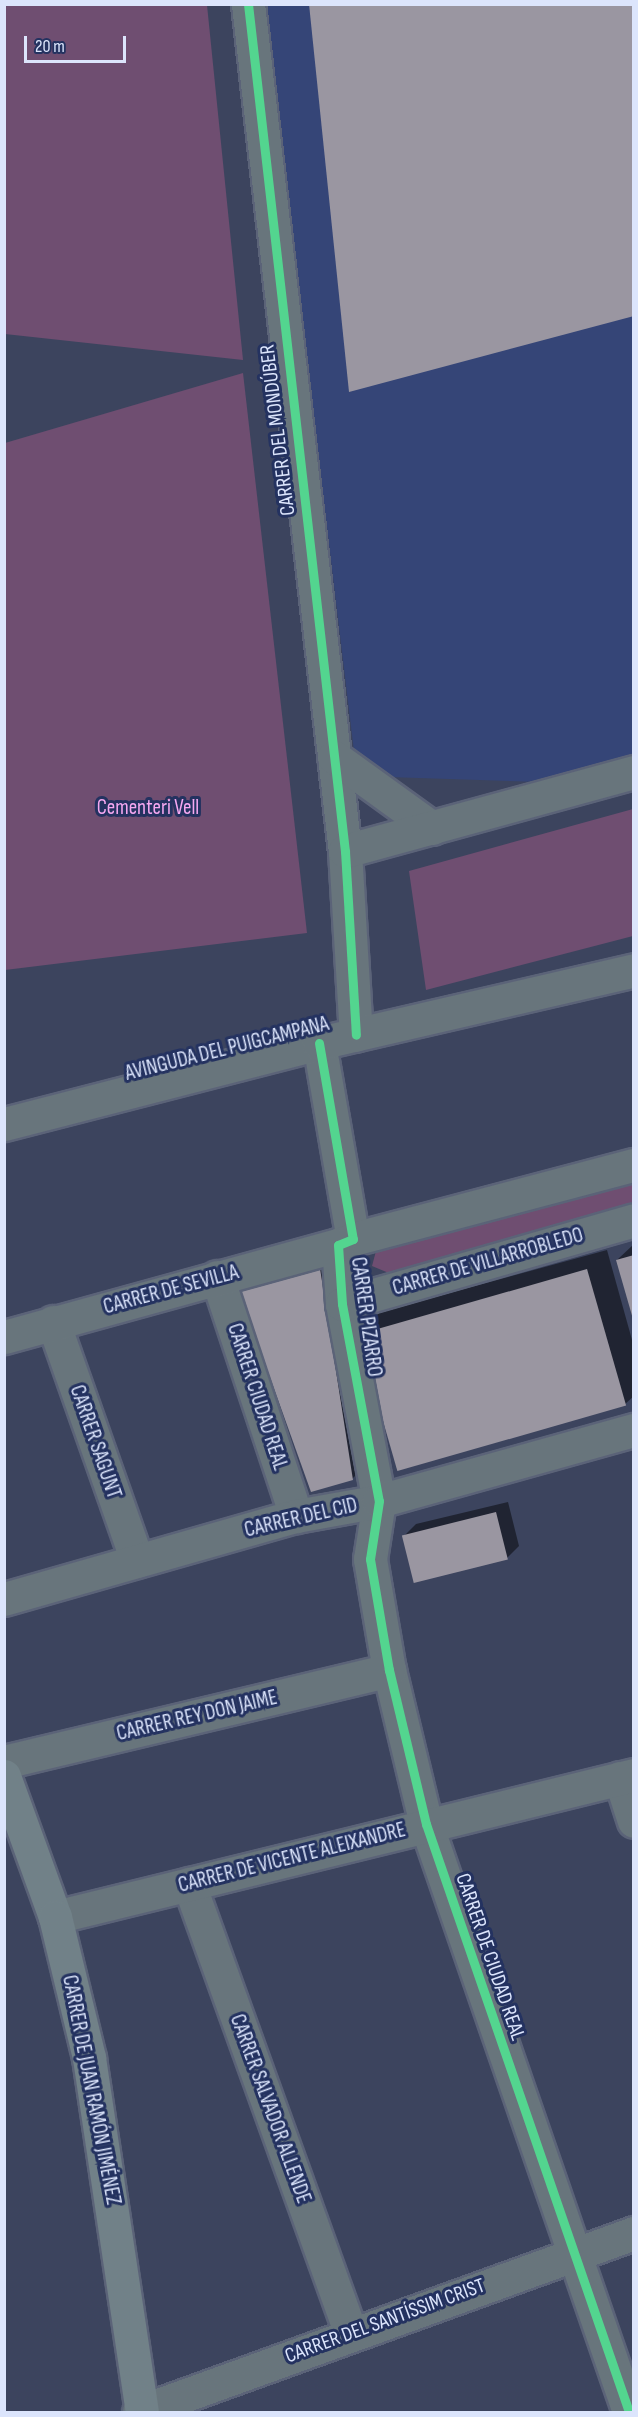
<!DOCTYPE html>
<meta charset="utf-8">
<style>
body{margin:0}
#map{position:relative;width:638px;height:2417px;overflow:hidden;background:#3c445e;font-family:"Sofia Sans Condensed",sans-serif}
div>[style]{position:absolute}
.built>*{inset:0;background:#354577}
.green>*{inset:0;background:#6f4e71}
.shadow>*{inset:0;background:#0007}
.building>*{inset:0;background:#9a96a1;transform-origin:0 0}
.roads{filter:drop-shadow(2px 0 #5b6378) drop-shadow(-2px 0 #5b6378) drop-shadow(0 2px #5b6378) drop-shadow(0 -2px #5b6378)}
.street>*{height:33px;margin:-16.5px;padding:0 16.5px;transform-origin:16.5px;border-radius:16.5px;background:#68757c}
.secondary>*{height:33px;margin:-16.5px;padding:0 16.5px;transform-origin:16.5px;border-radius:16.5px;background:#718188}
.cycleway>*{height:9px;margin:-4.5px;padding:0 4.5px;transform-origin:4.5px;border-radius:4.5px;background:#53d58f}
span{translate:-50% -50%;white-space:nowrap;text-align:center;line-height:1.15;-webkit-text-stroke:6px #243260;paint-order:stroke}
.street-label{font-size:21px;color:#dce5fc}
.park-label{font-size:21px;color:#f6a8f1}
.frame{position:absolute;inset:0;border:6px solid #dce5fc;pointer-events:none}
.scale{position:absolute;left:24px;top:36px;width:102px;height:27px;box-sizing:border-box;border:3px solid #dce5fc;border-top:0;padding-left:8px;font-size:18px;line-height:21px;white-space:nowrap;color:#dce5fc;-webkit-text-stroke:4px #243260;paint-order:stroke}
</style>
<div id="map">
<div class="built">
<div style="clip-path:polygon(264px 5px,633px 5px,633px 762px,571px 783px,357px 776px)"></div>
</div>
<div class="green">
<div style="clip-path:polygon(5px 4px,207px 5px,243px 360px,5px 334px)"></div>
<div style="clip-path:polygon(243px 373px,307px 933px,5px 970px,5px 443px)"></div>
<div style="clip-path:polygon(633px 809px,633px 936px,426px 990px,409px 871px)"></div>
<div style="clip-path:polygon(633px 1175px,633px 1210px,396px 1276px,372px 1266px,376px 1251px,387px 1246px)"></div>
</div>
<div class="shadow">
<div style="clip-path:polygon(634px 1244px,634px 1316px,617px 1260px)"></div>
<div style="clip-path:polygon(335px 1247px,368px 1463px,352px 1479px,239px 1286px)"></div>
<div style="clip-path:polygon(607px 1250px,634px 1347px,634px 1396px,624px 1405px,360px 1332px,380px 1312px)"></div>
<div style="clip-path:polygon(508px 1502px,519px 1546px,507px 1558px,404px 1536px,416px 1524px)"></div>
</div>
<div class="building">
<div style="clip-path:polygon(309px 4px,634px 4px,634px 316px,349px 392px)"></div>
<div style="clip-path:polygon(634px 1255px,634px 1319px,633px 1319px,616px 1260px)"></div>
<div style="clip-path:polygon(319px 1262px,353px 1480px,311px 1492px,237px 1285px)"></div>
<div style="left:587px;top:1269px;width:142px;height:238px;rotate:74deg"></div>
<div style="left:496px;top:1512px;width:49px;height:97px;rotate:76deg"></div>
</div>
<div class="roads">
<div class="street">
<div style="left:248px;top:4px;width:853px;rotate:83.47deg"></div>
<div style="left:345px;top:851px;width:184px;rotate:86.6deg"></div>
<div style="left:334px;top:757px;width:121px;rotate:35.9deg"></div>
<div style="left:345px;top:851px;width:300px;rotate:-15.3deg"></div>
<div style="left:319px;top:1043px;width:199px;rotate:80.2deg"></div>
<div style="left:353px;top:1239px;width:16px;rotate:158deg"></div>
<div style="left:338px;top:1245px;width:59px;rotate:86.1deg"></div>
<div style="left:342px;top:1304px;width:200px;rotate:79.4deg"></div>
<div style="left:379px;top:1501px;width:59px;rotate:98.8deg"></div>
<div style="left:370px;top:1559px;width:113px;rotate:80.3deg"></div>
<div style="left:389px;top:1670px;width:158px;rotate:76.5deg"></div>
<div style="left:426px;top:1824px;width:622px;rotate:70.95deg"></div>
<div style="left:4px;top:1124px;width:325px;rotate:-14.4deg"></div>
<div style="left:319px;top:1043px;width:323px;rotate:-13deg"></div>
<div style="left:353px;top:1239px;width:291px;rotate:-14.8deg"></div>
<div style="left:217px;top:1277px;width:252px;rotate:71.7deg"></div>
<div style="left:342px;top:1304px;width:304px;rotate:-16deg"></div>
<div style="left:53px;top:1322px;width:253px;rotate:70.6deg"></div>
<div style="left:4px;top:1337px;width:346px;rotate:-15.4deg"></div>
<div style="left:4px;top:1599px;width:304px;rotate:-15.9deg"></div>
<div style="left:296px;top:1516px;width:84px;rotate:-10.2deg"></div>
<div style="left:379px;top:1501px;width:265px;rotate:-15.6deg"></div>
<div style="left:4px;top:1762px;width:396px;rotate:-13.4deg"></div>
<div style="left:620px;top:1778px;width:45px;rotate:72deg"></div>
<div style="left:189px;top:1884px;width:477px;rotate:70.2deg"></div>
<div style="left:55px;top:1917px;width:596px;rotate:-13.78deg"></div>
<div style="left:139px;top:2412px;width:526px;rotate:-19.88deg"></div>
</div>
<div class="secondary">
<div style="left:4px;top:1776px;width:150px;rotate:70.1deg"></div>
<div style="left:55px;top:1917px;width:145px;rotate:76.4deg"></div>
<div style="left:89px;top:2058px;width:358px;rotate:81.5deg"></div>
</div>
</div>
<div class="cycleway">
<div style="left:248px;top:4px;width:853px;rotate:83.47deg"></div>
<div style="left:345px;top:851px;width:184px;rotate:86.6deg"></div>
<div style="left:319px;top:1043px;width:199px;rotate:80.2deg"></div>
<div style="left:353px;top:1239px;width:16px;rotate:158deg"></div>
<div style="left:338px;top:1245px;width:59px;rotate:86.1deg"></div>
<div style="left:342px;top:1304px;width:200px;rotate:79.4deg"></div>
<div style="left:379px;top:1501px;width:59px;rotate:98.8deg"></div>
<div style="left:370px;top:1559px;width:113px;rotate:80.3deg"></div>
<div style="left:389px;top:1670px;width:158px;rotate:76.5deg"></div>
<div style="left:426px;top:1824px;width:622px;rotate:70.95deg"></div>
</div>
<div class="street-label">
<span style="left:278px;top:430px;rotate:-97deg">CARRER DEL MONDÚBER</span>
<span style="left:227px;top:1049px;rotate:-14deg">AVINGUDA DEL PUIGCAMPANA</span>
<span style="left:488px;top:1262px;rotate:-16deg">CARRER DE VILLARROBLEDO</span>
<span style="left:171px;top:1290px;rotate:-15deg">CARRER DE SEVILLA</span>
<span style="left:366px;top:1317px;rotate:82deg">CARRER PIZARRO</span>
<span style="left:257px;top:1397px;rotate:72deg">CARRER CIUDAD REAL</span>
<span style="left:95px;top:1442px;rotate:71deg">CARRER SAGUNT</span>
<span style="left:301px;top:1518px;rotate:-13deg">CARRER DEL CID</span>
<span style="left:197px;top:1716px;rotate:-13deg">CARRER REY DON JAIME</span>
<span style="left:292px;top:1858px;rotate:-14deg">CARRER DE VICENTE ALEIXANDRE</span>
<span style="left:490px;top:1957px;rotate:71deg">CARRER DE CIUDAD REAL</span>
<span style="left:91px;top:2090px;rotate:79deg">CARRER DE JUAN RAMÓN JIMÉNEZ</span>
<span style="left:270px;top:2109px;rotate:70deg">CARRER SALVADOR ALLENDE</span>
<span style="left:385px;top:2321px;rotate:-20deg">CARRER DEL SANTÍSSIM CRIST</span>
</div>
<div class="park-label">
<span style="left:148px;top:808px">Cementeri Vell</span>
</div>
<div class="frame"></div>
<div class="scale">20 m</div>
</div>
